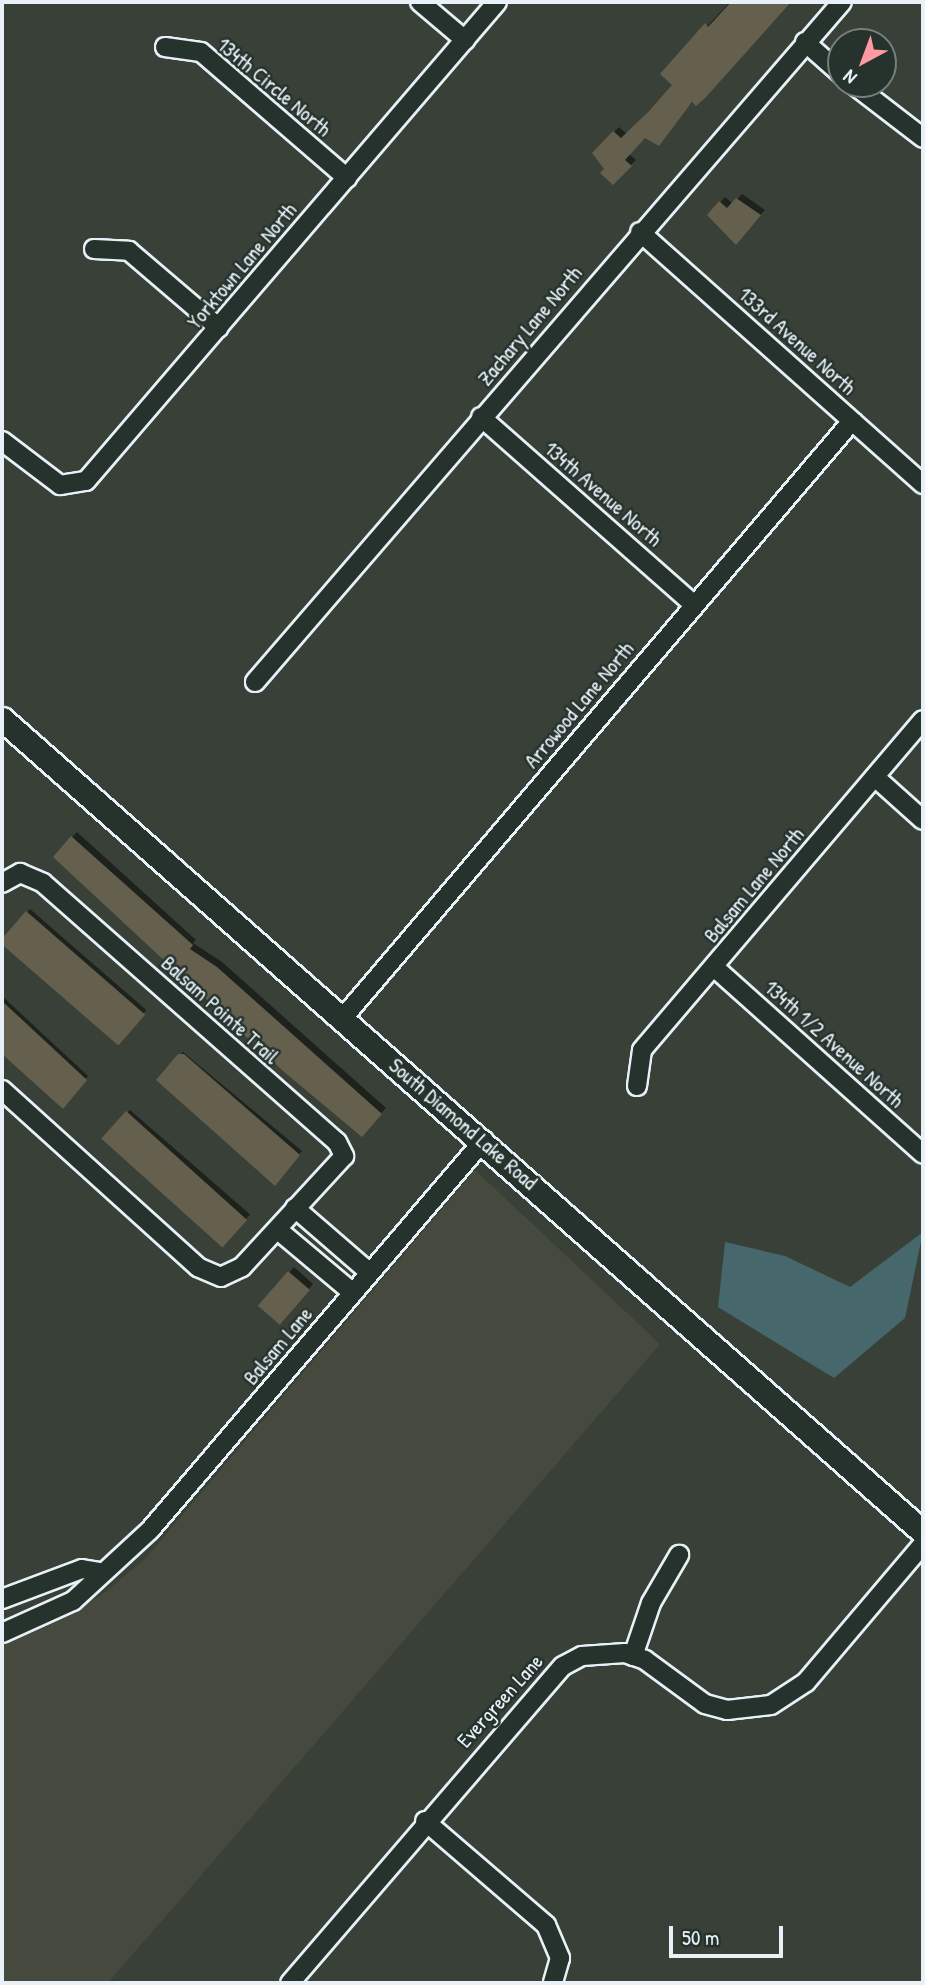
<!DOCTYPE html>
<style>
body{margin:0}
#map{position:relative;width:925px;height:1985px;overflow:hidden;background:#394037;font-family:"Patrick Hand",sans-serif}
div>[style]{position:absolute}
.built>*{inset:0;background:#464a3e}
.water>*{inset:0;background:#46686c}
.shadow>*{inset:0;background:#0007;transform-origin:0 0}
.building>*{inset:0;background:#65604e;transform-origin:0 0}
.roads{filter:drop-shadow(2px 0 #e8f1f8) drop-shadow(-2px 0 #e8f1f8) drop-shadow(0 2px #e8f1f8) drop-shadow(0 -2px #e8f1f8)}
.minor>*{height:18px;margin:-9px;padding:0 9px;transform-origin:9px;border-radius:9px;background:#26332d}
.tertiary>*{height:23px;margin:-11.5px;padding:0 11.5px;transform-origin:11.5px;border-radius:11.5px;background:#26332d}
span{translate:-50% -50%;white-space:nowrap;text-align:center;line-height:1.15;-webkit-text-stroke:5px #26332d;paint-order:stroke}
.street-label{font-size:21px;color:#e8f1f8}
.frame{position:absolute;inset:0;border:4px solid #e8f1f8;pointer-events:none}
.north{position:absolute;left:827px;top:28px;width:70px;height:70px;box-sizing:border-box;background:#26332d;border:2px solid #747f7e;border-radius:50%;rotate:221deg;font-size:19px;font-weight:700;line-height:28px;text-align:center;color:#e8f1f8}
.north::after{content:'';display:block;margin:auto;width:24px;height:32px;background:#ff9aa2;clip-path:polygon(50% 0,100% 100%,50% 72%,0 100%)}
.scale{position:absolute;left:669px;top:1926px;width:114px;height:32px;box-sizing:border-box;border:4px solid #e8f1f8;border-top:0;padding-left:9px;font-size:21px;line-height:24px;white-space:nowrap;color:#e8f1f8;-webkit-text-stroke:5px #26332d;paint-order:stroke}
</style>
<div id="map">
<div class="built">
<div style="clip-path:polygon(475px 1170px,660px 1344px,108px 1983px,2px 1983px,2px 1639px,99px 1597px,144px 1560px)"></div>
</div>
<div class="water">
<div style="clip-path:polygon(923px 1232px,905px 1318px,834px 1378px,718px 1307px,725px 1242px,785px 1256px,850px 1287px)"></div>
</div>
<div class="shadow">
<div style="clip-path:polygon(730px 2px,789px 2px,711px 90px,645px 136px,629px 154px,636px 160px,613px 182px,594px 153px,619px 127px,627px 134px,674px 84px,662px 74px)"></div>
<div style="clip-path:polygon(742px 194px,765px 210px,736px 242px,709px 215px,725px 197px,733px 204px)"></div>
<div style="clip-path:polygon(77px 832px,196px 940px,193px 943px,222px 962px,386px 1108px,361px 1135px,72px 837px)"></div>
<div style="left:30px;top:909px;width:154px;height:43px;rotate:41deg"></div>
<div style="clip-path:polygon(2px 996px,88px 1076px,63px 1106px,2px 1050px)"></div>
<div style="clip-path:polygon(183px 1052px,302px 1151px,275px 1184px,180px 1055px)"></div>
<div style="left:130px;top:1110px;width:159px;height:39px;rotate:41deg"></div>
<div style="clip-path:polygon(294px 1267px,313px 1284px,285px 1318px,259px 1305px)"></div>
</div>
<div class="building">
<div style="clip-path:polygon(731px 2px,791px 2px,706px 97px,696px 106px,692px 102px,659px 146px,645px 138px,625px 160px,632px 166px,613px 185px,600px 173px,604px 169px,592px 153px,613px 131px,621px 138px,648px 112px,672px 85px,660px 74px,705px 23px,708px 27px)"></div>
<div style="clip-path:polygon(736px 198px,761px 215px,736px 245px,707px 215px,719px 201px,727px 208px)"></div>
<div style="clip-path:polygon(71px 836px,193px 945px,190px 949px,217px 967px,382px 1114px,362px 1137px,283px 1071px,53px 857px)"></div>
<div style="left:26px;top:911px;width:158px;height:41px;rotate:41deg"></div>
<div style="clip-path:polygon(2px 1001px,87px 1080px,63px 1109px,2px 1054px)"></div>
<div style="clip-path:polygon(178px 1054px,184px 1054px,300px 1155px,275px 1186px,156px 1080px)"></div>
<div style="left:126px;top:1111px;width:163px;height:37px;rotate:42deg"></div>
<div style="left:288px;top:1271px;width:29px;height:46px;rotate:41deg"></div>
</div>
<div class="roads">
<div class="minor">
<div style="left:420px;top:2px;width:59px;rotate:40.2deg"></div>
<div style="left:805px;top:42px;width:48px;rotate:41.6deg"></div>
<div style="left:165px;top:47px;width:36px;rotate:8deg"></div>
<div style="left:201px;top:52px;width:193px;rotate:40.8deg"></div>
<div style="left:853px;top:84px;width:88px;rotate:37.6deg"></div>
<div style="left:640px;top:232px;width:379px;rotate:41.7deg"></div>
<div style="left:94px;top:249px;width:35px;rotate:3deg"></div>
<div style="left:129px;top:251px;width:118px;rotate:40.5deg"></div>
<div style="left:481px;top:417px;width:284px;rotate:41.4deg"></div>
<div style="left:2px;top:441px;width:73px;rotate:37.2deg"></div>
<div style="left:60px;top:485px;width:26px;rotate:-9deg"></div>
<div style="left:86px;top:481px;width:631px;rotate:-49.37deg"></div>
<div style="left:255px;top:682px;width:898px;rotate:-49.2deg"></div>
<div style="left:875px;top:777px;width:64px;rotate:41.9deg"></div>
<div style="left:2px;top:883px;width:21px;rotate:-29deg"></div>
<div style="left:20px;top:873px;width:25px;rotate:23deg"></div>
<div style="left:43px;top:883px;width:392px;rotate:41.4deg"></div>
<div style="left:337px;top:1142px;width:16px;rotate:63deg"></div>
<div style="left:344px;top:1156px;width:151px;rotate:132.6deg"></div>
<div style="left:242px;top:1267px;width:23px;rotate:155deg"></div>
<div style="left:221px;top:1277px;width:25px;rotate:-157deg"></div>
<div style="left:198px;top:1267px;width:264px;rotate:-137.9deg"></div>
<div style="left:714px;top:967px;width:280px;rotate:41.8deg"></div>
<div style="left:342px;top:1019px;width:786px;rotate:-49.54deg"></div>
<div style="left:637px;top:1086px;width:36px;rotate:-82deg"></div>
<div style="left:642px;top:1050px;width:433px;rotate:-49.6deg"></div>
<div style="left:295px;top:1208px;width:99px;rotate:40.9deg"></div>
<div style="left:278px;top:1230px;width:98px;rotate:40deg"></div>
<div style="left:2px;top:1599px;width:85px;rotate:-20.6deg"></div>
<div style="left:82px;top:1569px;width:17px;rotate:10deg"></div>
<div style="left:2px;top:1633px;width:78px;rotate:-24.3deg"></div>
<div style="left:73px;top:1601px;width:105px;rotate:-42.7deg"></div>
<div style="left:150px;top:1530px;width:513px;rotate:-49.42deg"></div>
<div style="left:633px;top:1656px;width:56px;rotate:-71.2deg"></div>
<div style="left:651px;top:1603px;width:56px;rotate:-59.7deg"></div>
<div style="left:425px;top:1821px;width:160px;rotate:40.7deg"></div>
<div style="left:546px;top:1925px;width:36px;rotate:67deg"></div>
<div style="left:560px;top:1958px;width:26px;rotate:106deg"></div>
<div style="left:290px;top:1983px;width:418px;rotate:-49.3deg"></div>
<div style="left:563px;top:1666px;width:21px;rotate:-28deg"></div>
<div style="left:582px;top:1656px;width:43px;rotate:-4deg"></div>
<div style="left:625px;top:1653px;width:21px;rotate:19deg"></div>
<div style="left:645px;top:1660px;width:74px;rotate:36.3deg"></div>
<div style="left:705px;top:1704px;width:23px;rotate:15deg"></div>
<div style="left:727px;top:1710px;width:44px;rotate:-6.5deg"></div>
<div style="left:771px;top:1705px;width:42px;rotate:-33.3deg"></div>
<div style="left:806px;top:1682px;width:181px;rotate:-49.7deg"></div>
</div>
<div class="tertiary">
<div style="left:2px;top:719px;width:1228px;rotate:41.44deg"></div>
</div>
</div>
<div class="street-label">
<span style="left:274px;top:87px;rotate:40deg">134th Circle North</span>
<span style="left:242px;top:266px;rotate:-50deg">Yorktown Lane North</span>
<span style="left:530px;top:326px;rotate:-50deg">Zachary Lane North</span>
<span style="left:797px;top:341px;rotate:42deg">133rd Avenue North</span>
<span style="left:603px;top:494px;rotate:41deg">134th Avenue North</span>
<span style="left:579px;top:705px;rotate:-50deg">Arrowood Lane North</span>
<span style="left:754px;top:885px;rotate:-50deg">Balsam Lane North</span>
<span style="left:220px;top:1010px;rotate:42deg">Balsam Pointe Trail</span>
<span style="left:834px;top:1044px;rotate:42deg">134th 1/2 Avenue North</span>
<span style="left:463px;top:1124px;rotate:41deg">South Diamond Lake Road</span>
<span style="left:278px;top:1346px;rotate:-50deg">Balsam Lane</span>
<span style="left:500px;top:1701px;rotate:-48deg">Evergreen Lane</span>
</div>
<div class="frame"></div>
<div class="north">N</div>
<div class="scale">50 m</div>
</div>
